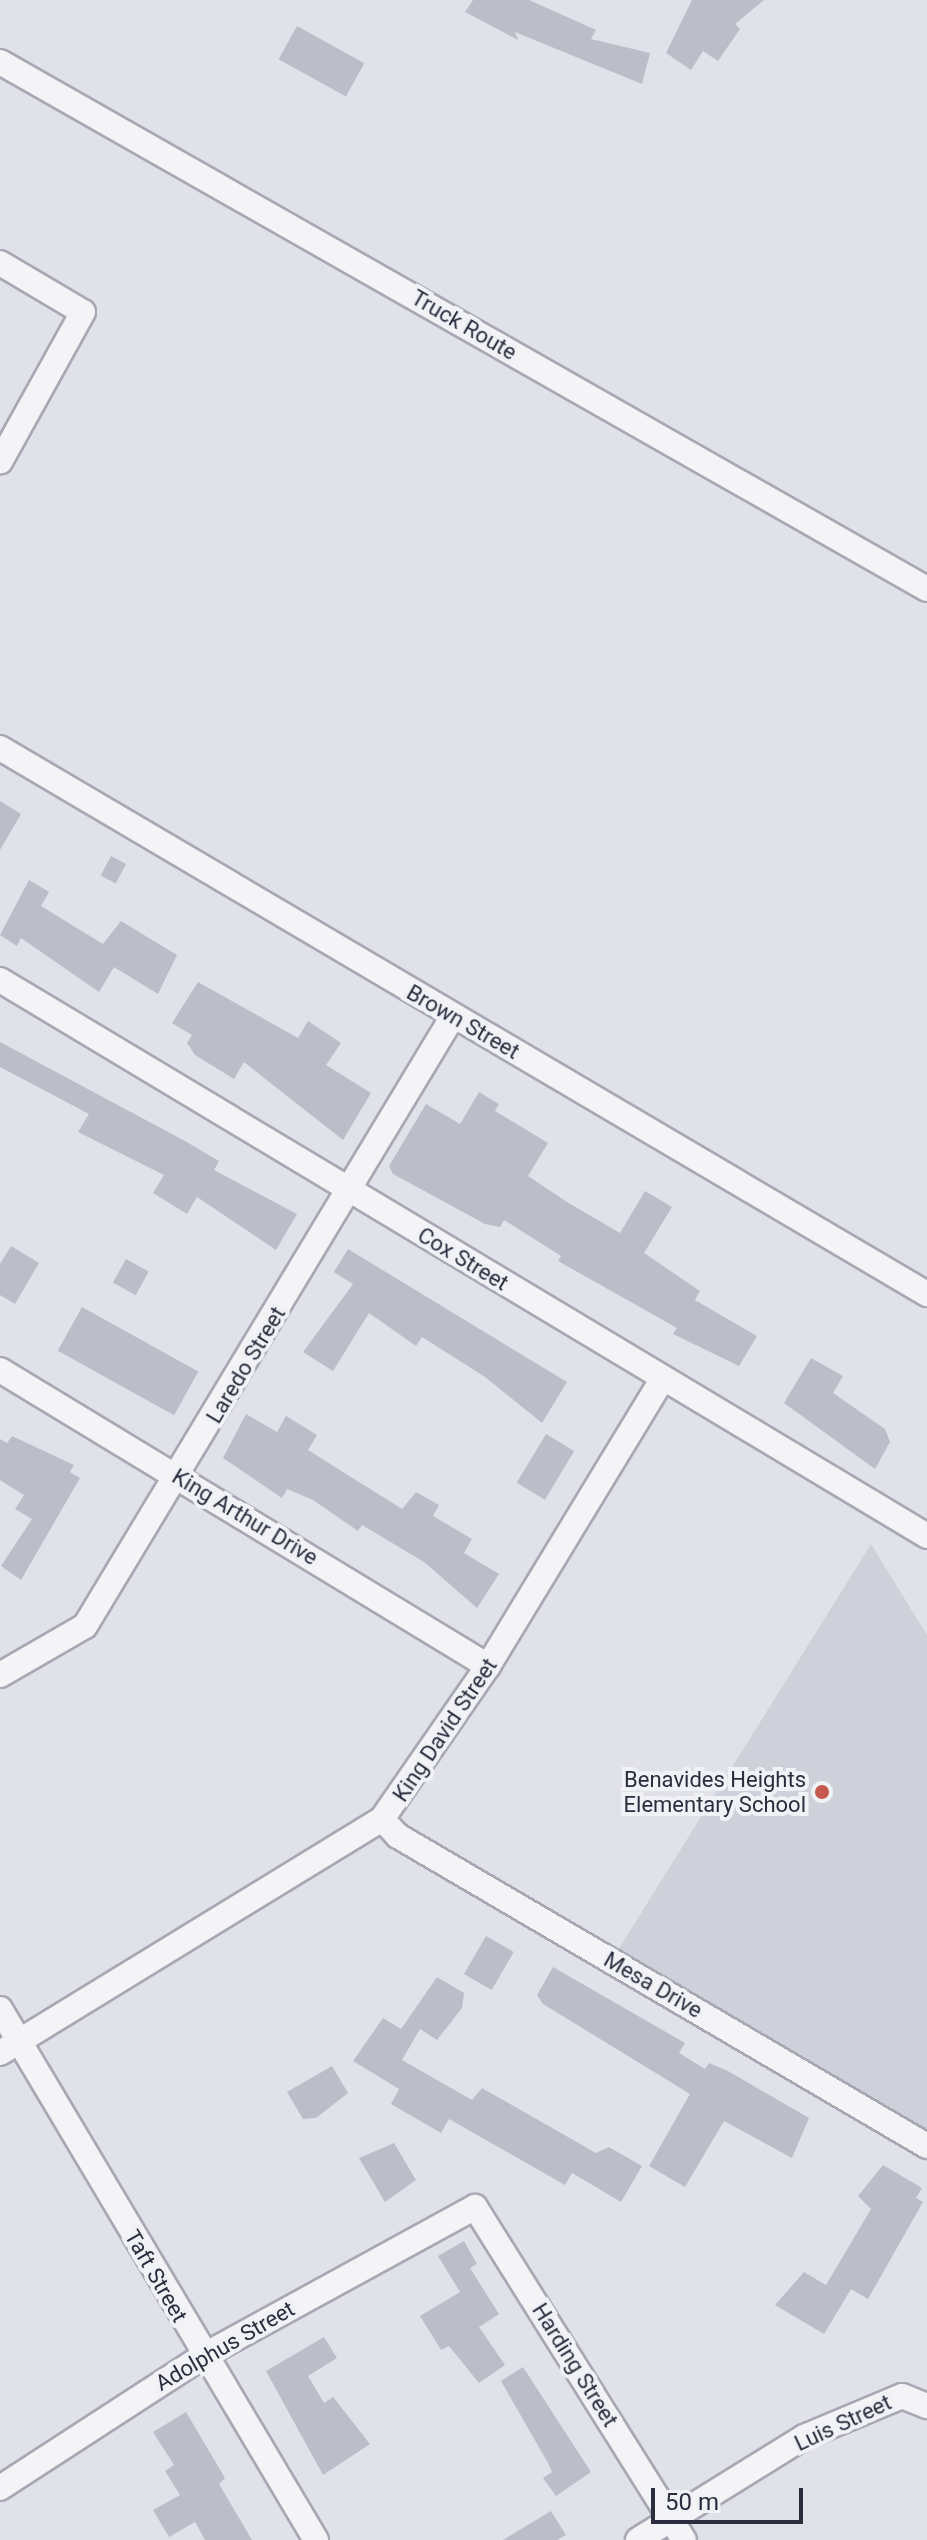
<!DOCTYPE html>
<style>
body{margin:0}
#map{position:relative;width:927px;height:2540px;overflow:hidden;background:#e1e2e9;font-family:Roboto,sans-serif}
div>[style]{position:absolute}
.built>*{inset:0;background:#cfd1da}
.building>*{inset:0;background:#bcbdc8;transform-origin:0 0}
.roads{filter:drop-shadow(2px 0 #a7a8b3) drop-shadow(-2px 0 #a7a8b3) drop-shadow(0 2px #a7a8b3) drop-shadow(0 -2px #a7a8b3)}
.minor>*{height:24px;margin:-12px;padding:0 12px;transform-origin:12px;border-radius:12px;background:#f4f4f7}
.dots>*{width:22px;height:22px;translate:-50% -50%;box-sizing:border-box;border:4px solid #f1f2f6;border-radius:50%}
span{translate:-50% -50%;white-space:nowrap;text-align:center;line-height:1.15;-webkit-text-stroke:8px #f1f2f6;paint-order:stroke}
.street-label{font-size:22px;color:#2b2d3f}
.poi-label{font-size:22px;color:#2b2d3f}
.right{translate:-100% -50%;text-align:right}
.scale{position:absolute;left:651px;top:2488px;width:152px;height:36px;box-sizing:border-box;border:4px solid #2b2d3f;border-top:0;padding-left:10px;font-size:24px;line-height:28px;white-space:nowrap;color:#2b2d3f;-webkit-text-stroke:6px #f1f2f6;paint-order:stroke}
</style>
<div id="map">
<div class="built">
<div style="clip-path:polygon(871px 1544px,927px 1635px,927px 2131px,618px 1950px)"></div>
</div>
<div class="building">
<div style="clip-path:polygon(473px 0,529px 0,596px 30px,591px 39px,650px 53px,642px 84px,515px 32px,518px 40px,465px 12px)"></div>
<div style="clip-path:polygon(692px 0,764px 0,735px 24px,740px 29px,718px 61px,703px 51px,691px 70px,666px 53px)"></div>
<div style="left:297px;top:26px;width:77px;height:38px;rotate:29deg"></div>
<div style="clip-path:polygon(0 801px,21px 814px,0 850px)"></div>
<div style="left:111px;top:856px;width:17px;height:22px;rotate:28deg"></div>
<div style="clip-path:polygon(29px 880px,49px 892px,41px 906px,103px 944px,121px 921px,177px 955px,158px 994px,114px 967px,99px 992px,21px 938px,17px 946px,0 935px)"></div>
<div style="clip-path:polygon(198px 982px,298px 1038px,308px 1021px,341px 1043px,326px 1065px,371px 1093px,343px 1140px,244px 1062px,234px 1079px,195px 1055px,187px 1043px,192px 1035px,172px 1023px)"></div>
<div style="clip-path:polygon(0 1042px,185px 1141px,219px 1161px,214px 1170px,297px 1214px,276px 1250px,197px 1197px,187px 1214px,153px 1193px,164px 1175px,78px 1132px,89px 1114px,0 1067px)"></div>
<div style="clip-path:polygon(479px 1092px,499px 1104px,495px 1111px,548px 1143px,528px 1176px,567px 1202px,620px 1233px,645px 1191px,672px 1207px,644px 1253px,700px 1291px,695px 1300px,757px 1336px,739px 1366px,673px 1334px,677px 1328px,558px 1261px,561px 1256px,504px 1220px,500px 1227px,485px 1224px,393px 1174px,389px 1166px,426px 1104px,460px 1124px)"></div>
<div style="clip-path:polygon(11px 1246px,39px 1263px,15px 1304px,0 1295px,0 1264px)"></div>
<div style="clip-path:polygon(348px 1249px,567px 1382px,542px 1423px,485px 1377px,422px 1337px,416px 1346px,369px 1313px,333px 1371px,303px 1352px,353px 1284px,334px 1272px)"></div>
<div style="left:126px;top:1259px;width:26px;height:27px;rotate:29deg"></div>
<div style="left:82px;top:1307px;width:133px;height:50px;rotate:29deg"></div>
<div style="clip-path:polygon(811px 1358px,843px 1376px,833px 1393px,885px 1429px,890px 1442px,875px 1469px,784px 1403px)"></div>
<div style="clip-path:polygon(246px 1414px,277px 1432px,286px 1416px,317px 1435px,308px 1450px,402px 1509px,416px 1492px,439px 1505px,433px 1516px,472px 1539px,464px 1553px,499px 1574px,477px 1608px,424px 1562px,362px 1525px,358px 1531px,313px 1500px,287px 1489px,282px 1498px,223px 1458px)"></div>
<div style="left:546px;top:1434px;width:33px;height:57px;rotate:31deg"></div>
<div style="clip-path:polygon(12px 1436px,74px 1465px,70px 1472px,80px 1478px,21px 1580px,1px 1566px,32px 1519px,15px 1509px,24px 1495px,0 1480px,0 1439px,7px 1443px)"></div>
<div style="left:486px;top:1936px;width:32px;height:44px;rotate:30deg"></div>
<div style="clip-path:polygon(553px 1967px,685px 2043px,679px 2053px,705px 2069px,709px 2063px,728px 2071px,809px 2118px,792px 2158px,724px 2121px,685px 2187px,649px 2166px,690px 2094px,543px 2004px,537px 1995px)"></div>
<div style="clip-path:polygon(437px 1977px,464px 1993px,462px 2008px,437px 2040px,420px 2029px,402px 2060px,472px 2100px,482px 2088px,596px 2153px,609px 2147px,642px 2166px,621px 2202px,572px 2173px,565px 2185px,449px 2119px,441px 2133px,391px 2104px,399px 2089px,353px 2061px,383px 2018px,401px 2029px)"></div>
<div style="clip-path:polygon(332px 2066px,348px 2093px,316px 2118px,303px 2119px,287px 2092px)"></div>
<div style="clip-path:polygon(394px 2143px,416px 2180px,385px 2202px,359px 2158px)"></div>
<div style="clip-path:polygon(883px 2165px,922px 2188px,916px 2198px,923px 2202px,868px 2299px,851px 2289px,824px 2334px,775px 2305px,804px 2272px,826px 2285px,871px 2209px,858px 2196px)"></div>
<div style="clip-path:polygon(464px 2241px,477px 2264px,470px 2268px,499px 2314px,479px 2327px,505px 2365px,479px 2383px,449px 2346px,441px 2350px,420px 2316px,460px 2292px,438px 2256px)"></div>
<div style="clip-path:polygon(324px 2337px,337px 2358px,308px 2376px,324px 2403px,333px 2397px,370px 2444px,323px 2475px,266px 2371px)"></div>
<div style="clip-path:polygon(523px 2367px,591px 2472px,556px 2496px,543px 2478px,552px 2472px,548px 2463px,501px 2381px)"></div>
<div style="clip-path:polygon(186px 2412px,225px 2478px,219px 2484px,252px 2540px,205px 2540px,195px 2522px,169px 2537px,153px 2510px,180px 2495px,165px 2471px,174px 2465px,153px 2432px)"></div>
<div style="clip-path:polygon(551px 2511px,566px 2535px,557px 2540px,503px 2540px)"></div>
</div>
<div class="roads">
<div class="minor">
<div style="left:0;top:62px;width:1066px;rotate:29.62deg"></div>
<div style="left:0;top:263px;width:96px;rotate:30.6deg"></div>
<div style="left:83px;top:312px;width:171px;rotate:119deg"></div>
<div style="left:0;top:748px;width:1076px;rotate:30.5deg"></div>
<div style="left:0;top:980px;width:1081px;rotate:30.95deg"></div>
<div style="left:0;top:1370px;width:571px;rotate:31.24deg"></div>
<div style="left:0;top:1675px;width:98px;rotate:-30deg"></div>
<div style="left:85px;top:1626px;width:712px;rotate:-58.9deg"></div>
<div style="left:382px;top:1819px;width:23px;rotate:47deg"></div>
<div style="left:398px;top:1836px;width:613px;rotate:30.37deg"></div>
<div style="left:0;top:2009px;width:618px;rotate:59.24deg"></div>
<div style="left:0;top:2053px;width:448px;rotate:-31.5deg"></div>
<div style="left:382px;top:1819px;width:186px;rotate:-55.3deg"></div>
<div style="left:488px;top:1666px;width:337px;rotate:-58.7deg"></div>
<div style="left:0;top:2488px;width:242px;rotate:-33deg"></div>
<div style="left:203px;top:2356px;width:310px;rotate:-28.7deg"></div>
<div style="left:475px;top:2207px;width:393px;rotate:57.9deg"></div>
<div style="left:638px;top:2540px;width:195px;rotate:-31.8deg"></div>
<div style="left:804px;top:2437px;width:106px;rotate:-22.7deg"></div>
<div style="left:902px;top:2396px;width:27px;rotate:22deg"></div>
</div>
</div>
<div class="dots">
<div style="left:822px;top:1792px;background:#c5594f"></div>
</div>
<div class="street-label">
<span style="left:464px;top:325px;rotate:30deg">Truck Route</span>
<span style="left:463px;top:1022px;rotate:30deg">Brown Street</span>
<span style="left:463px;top:1259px;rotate:31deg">Cox Street</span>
<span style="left:246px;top:1365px;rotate:-59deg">Laredo Street</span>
<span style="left:245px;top:1517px;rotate:31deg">King Arthur Drive</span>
<span style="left:445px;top:1730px;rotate:-56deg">King David Street</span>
<span style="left:653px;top:1985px;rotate:30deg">Mesa Drive</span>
<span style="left:156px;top:2276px;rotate:60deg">Taft Street</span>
<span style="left:225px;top:2346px;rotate:-30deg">Adolphus Street</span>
<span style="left:575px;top:2365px;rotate:58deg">Harding Street</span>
<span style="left:843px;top:2423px;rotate:-25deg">Luis Street</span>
</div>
<div class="poi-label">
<span class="right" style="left:806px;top:1792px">Benavides Heights<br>Elementary School</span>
</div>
<div class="scale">50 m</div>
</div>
